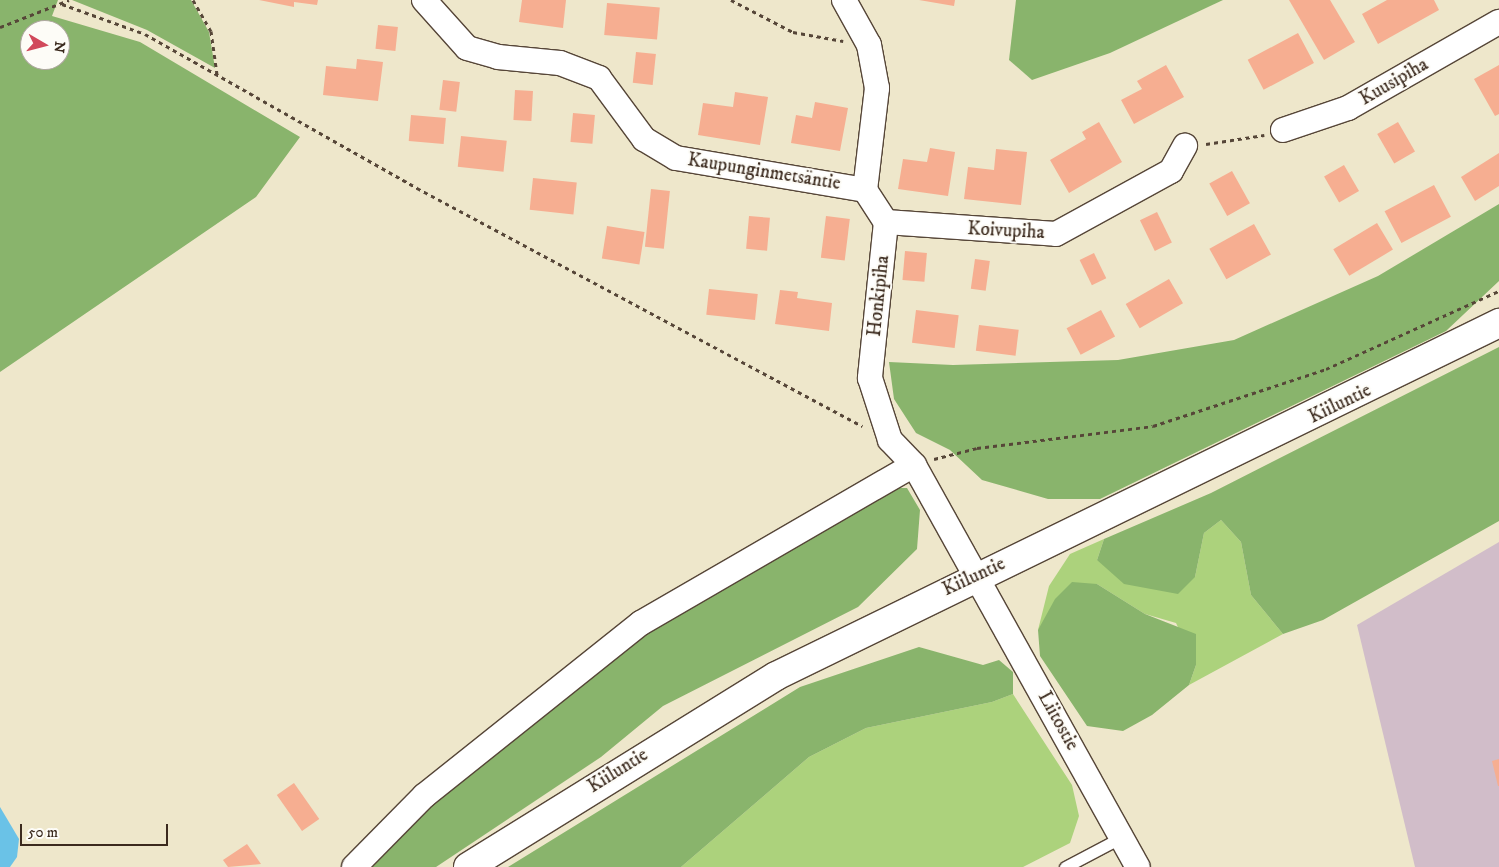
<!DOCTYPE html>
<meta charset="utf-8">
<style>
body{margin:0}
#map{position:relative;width:1499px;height:867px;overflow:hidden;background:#eee7cb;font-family:"IM FELL DW Pica",serif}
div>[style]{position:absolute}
.industrial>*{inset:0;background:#d1bdc9}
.green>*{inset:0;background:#acd27c}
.forest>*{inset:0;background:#89b46c}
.water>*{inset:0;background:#6ac2e7}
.building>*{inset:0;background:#f6ae91;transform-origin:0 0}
.path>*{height:3px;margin-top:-1.5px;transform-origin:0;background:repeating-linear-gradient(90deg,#564638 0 4px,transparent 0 8px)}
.roads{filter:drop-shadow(1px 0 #564638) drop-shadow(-1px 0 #564638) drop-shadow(0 1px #564638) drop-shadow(0 -1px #564638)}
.service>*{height:11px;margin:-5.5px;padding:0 5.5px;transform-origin:5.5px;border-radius:5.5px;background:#fff}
.minor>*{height:24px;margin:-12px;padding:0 12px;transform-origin:12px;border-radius:12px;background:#fff}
.tertiary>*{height:28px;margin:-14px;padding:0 14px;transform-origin:14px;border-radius:14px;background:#fff}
span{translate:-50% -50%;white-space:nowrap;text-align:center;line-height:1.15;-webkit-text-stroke:4px #fdfcf7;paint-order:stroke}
.street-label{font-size:19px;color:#3b2a1e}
.north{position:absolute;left:20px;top:20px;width:50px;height:50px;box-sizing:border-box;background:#fdfcf7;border:1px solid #afa8a0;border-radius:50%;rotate:98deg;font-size:14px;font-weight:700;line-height:20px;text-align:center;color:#3b2a1e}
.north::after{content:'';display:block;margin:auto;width:18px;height:22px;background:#d1495b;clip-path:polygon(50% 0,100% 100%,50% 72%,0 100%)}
.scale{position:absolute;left:20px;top:824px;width:148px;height:22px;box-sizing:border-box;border:2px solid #3b2a1e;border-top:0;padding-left:6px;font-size:15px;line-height:18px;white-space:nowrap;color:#3b2a1e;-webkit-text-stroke:4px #fdfcf7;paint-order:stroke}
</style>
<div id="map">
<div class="industrial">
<div style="clip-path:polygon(1499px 542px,1499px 867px,1415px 867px,1357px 625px)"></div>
</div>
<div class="green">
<div style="clip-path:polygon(1221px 520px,1241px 542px,1251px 595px,1283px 634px,1189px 685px,1196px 665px,1176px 623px,1145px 614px,1097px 584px,1038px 630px,1049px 586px,1070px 554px,1104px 539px,1097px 560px,1195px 577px,1204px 533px)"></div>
<div style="clip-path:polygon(1013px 694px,1072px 785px,1079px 816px,1070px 843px,1023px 867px,681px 867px,809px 757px,866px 728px,992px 702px)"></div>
</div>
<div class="forest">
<div style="clip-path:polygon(evenodd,0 0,58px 0,52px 16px,140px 42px,300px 137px,256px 197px,0 372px,0 0,30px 30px,60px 30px,60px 60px,30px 60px,30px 30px)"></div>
<div style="clip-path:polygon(72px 0,191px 0,209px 32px,215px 68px,147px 30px)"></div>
<div style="clip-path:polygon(1016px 0,1223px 0,1110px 53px,1032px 80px,1009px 60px)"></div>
<div style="clip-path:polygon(1499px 204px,1499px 281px,1446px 331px,1100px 499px,1048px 499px,982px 480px,950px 450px,916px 433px,894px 399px,889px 362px,953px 365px,1118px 360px,1234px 340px,1378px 276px)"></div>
<div style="clip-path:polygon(1499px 347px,1499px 521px,1323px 620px,1283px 634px,1251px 595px,1241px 542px,1221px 520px,1204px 533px,1195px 577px,1178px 594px,1124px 584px,1097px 560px,1104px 539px,1211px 493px)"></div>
<div style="clip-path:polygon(889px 488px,907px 488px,920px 510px,917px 549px,858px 607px,663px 706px,601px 757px,436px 867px,366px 867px,425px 805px,598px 666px,683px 608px)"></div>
<div style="clip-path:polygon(1072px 582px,1097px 584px,1145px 614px,1196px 634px,1196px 665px,1189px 685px,1152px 715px,1123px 731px,1087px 726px,1040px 656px,1038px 630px,1055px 599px)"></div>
<div style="clip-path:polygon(919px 647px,983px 665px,999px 660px,1013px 672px,1013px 694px,992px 702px,866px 728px,809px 757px,681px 867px,508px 867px,800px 687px)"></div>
</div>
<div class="water">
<div style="clip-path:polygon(0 807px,19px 839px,17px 857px,10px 867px,0 867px)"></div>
</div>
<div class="building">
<div style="clip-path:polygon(259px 0,318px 0,317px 5px,294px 2px,294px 7px)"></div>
<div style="clip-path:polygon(522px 0,566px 0,563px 28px,519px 22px)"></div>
<div style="clip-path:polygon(919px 0,955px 0,954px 6px)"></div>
<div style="clip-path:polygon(1289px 0,1330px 0,1355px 42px,1324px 60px)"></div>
<div style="clip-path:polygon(1387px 0,1434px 0,1439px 10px,1378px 44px,1362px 14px)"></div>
<div style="left:607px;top:3px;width:53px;height:32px;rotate:5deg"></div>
<div style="left:378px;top:25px;width:20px;height:24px;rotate:6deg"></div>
<div style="left:1298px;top:33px;width:34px;height:57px;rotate:62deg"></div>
<div style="left:636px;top:52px;width:20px;height:31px;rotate:6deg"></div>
<div style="clip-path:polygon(357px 59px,383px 62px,378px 101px,323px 95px,326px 66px,356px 69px)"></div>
<div style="clip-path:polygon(1166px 65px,1184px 97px,1134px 124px,1121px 100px,1142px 89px,1137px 81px)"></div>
<div style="clip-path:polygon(1499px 65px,1499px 114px,1495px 116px,1474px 79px)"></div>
<div style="left:443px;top:80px;width:17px;height:30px;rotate:7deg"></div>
<div style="left:515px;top:90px;width:18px;height:30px;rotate:3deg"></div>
<div style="clip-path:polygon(735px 92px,768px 97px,760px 145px,698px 135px,703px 103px,733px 107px)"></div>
<div style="clip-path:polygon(815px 102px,848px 108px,840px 151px,791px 143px,796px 115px,812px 118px)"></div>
<div style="left:573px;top:113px;width:22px;height:29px;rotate:5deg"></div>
<div style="left:411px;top:115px;width:35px;height:26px;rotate:5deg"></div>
<div style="clip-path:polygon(1099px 122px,1122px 162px,1069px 193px,1050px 160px,1086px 139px,1082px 132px)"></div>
<div style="left:1398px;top:122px;width:34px;height:24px;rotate:60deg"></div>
<div style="left:461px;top:136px;width:46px;height:31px;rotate:6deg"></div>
<div style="clip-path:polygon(930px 148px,955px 152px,948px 196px,898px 189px,903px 159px,927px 162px)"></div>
<div style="clip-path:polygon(996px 149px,1027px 152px,1021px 205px,964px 199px,968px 167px,994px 170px)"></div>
<div style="clip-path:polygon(1499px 153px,1499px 186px,1475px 201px,1461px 177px)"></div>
<div style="left:1344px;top:165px;width:30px;height:23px;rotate:60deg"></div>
<div style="left:1232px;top:171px;width:37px;height:26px;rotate:61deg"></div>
<div style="left:533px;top:178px;width:44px;height:32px;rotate:6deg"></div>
<div style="left:1434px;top:185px;width:36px;height:56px;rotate:62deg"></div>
<div style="left:651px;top:189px;width:19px;height:58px;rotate:6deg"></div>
<div style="left:1157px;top:212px;width:34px;height:19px;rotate:64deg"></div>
<div style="left:749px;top:216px;width:21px;height:33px;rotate:5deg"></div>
<div style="left:826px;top:216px;width:24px;height:42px;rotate:7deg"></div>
<div style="left:1377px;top:223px;width:31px;height:51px;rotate:59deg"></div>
<div style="left:1254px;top:224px;width:35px;height:51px;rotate:61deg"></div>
<div style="left:607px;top:226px;width:38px;height:33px;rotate:9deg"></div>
<div style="left:905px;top:251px;width:22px;height:29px;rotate:5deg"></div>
<div style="left:1094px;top:253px;width:28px;height:16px;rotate:64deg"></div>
<div style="left:975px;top:259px;width:15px;height:30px;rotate:8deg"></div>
<div style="left:1169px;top:279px;width:28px;height:50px;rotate:60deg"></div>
<div style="left:709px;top:289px;width:49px;height:26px;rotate:6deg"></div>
<div style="clip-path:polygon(780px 290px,798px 292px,797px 298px,832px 303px,829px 331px,775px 324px)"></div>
<div style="left:916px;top:310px;width:43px;height:33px;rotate:7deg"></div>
<div style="left:1101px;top:310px;width:30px;height:39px;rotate:62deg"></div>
<div style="left:979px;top:325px;width:40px;height:26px;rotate:7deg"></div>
<div style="clip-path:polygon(1499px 759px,1499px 786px,1498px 786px,1492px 761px)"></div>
<div style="left:294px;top:783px;width:44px;height:21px;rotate:55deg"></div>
<div style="clip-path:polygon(247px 844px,261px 864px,228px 867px,223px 860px)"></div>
</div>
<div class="path">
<div style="left:193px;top:0;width:36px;rotate:60deg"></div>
<div style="left:211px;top:31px;width:43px;rotate:82.1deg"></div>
<div style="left:731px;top:0;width:70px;rotate:27.3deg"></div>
<div style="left:793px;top:32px;width:51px;rotate:10.2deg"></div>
<div style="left:62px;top:4px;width:88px;rotate:19.9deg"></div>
<div style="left:145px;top:34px;width:313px;rotate:29.5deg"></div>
<div style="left:417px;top:188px;width:505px;rotate:28.14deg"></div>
<div style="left:0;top:27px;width:74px;rotate:-21.4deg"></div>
<div style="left:1206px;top:144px;width:59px;rotate:-8.8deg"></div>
<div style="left:934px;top:459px;width:44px;rotate:-14.3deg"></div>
<div style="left:977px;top:448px;width:177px;rotate:-7.1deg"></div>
<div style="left:1153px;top:426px;width:182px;rotate:-18.2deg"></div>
<div style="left:1326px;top:369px;width:190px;rotate:-24.3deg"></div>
</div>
<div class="roads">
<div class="service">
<div style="left:1065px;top:867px;width:64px;rotate:-27.8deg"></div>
</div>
<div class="minor">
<div style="left:424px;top:0;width:64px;rotate:48.1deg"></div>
<div style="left:467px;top:48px;width:32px;rotate:16deg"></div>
<div style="left:498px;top:57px;width:62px;rotate:5.5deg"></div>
<div style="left:560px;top:63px;width:42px;rotate:21deg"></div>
<div style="left:599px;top:78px;width:76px;rotate:53.6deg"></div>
<div style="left:644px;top:139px;width:37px;rotate:31deg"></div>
<div style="left:676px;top:158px;width:192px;rotate:9.6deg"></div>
<div style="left:844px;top:0;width:51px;rotate:60.9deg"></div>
<div style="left:869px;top:45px;width:44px;rotate:79.5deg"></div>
<div style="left:877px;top:88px;width:103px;rotate:96.7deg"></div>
<div style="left:865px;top:190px;width:38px;rotate:57deg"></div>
<div style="left:886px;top:222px;width:157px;rotate:95.9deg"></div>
<div style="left:870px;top:378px;width:65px;rotate:72.1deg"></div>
<div style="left:890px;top:440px;width:35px;rotate:46deg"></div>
<div style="left:914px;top:465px;width:460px;rotate:60.9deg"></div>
<div style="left:1283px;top:130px;width:69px;rotate:-18.7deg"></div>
<div style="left:1348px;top:108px;width:174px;rotate:-29.7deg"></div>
<div style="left:886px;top:222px;width:170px;rotate:4deg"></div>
<div style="left:1056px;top:234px;width:131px;rotate:-28.7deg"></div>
<div style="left:1171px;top:171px;width:29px;rotate:-61deg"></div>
<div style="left:354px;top:867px;width:100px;rotate:-45.4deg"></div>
<div style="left:424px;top:796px;width:278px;rotate:-38.6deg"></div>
<div style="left:641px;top:623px;width:315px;rotate:-30.1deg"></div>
</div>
<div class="tertiary">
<div style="left:468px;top:867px;width:362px;rotate:-31.8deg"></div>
<div style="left:776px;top:676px;width:805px;rotate:-26.02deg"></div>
</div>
</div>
<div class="street-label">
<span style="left:1394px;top:82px;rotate:-30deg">Kuusipiha</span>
<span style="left:764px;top:172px;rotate:9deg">Kaupunginmetsäntie</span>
<span style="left:1006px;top:231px;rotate:3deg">Koivupiha</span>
<span style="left:879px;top:296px;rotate:-84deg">Honkipiha</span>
<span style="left:1340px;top:404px;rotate:-26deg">Kiiluntie</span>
<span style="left:974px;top:577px;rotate:-25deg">Kiiluntie</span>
<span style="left:1058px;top:721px;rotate:61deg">Liitostie</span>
<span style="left:618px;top:771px;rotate:-32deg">Kiiluntie</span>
</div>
<div class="north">N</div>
<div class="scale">50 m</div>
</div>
